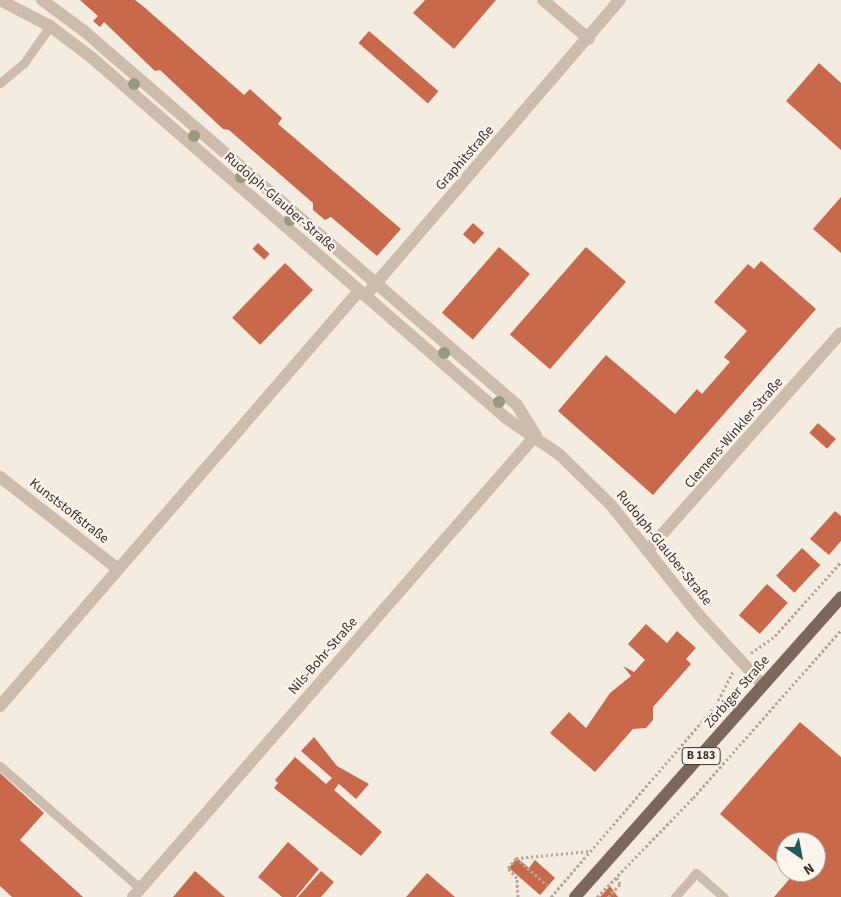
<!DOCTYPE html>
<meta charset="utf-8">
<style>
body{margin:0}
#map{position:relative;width:841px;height:897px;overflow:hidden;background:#f4ebe1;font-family:"Source Sans 3",sans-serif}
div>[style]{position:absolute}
.building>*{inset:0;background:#c8694b;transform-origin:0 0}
.path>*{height:3px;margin-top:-1.5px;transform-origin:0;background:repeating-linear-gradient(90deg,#b9a596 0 2.5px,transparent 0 5px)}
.service>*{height:9px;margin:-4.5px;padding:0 4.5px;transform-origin:4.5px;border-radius:4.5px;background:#cdbbac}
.minor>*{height:12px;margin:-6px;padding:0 6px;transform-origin:6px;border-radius:6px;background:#cdbbac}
.tertiary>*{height:12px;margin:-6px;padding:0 6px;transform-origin:6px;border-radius:6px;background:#cdbbac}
.primary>*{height:12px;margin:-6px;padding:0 6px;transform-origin:6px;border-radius:6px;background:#7d675c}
.trees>*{width:12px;height:12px;margin:-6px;border-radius:50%;background:#969b7f}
span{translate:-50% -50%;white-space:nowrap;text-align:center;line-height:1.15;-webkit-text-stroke:4.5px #fbf5ee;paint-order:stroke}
.shield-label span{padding:1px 4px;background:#fbf5ee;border:1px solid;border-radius:4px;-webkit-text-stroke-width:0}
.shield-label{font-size:12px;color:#3b302b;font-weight:700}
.street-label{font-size:14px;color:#3b302b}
.north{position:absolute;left:776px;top:832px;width:50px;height:50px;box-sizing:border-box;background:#fbf5ee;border:1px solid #aea6a0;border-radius:50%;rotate:147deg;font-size:14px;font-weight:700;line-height:20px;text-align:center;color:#3b302b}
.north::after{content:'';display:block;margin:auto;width:18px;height:22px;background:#1f5a5e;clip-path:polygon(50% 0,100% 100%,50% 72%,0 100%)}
</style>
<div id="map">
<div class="building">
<div style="clip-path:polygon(80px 0,135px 0,144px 7px,244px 95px,250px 89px,282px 118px,278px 124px,401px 229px,377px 256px,331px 217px,325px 220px,313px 210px,313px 203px,229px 130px,223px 129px,160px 70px,155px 71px,104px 22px,100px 27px,93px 21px,98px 16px)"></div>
<div style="clip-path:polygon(425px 0,496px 0,454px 49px,413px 13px)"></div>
<div style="left:369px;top:31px;width:92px;height:16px;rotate:41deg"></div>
<div style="clip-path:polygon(819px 63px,841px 83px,841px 150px,786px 101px)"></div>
<div style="clip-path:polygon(841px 197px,841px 253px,813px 229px)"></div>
<div style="left:473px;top:223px;width:15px;height:15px;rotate:42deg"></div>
<div style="left:258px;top:243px;width:16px;height:8px;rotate:43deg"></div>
<div style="left:499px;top:247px;width:41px;height:87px;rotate:41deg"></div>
<div style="left:586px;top:247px;width:53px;height:116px;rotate:41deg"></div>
<div style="clip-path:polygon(761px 261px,816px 309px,653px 495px,558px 411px,606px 355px,675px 414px,697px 389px,702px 394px,730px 362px,724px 357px,747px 331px,714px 302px,748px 264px,754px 269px)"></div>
<div style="left:285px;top:263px;width:39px;height:76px;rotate:44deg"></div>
<div style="left:818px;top:423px;width:24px;height:13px;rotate:42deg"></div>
<div style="clip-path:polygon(835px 511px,841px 516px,841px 541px,829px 555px,810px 539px)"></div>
<div style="left:802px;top:548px;width:25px;height:38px;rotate:43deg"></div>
<div style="left:767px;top:584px;width:28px;height:42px;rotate:42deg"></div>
<div style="clip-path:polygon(646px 624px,667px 643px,677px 631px,696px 648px,686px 659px,691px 664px,653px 707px,653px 720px,646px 728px,633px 729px,595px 772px,550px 733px,569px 712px,586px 728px,610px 693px,631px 676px,623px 666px,634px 672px,645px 660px,628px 644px)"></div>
<div style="clip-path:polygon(800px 722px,841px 757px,841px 897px,774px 897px,792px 876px,787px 872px,816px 872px,816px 842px,786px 842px,786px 871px,720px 814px)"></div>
<div style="clip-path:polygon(314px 737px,337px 766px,369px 784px,356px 799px,339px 784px,334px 790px,382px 832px,361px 856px,274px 788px,278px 783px,275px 780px,295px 757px,326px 784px,332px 778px,301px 751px)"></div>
<div style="clip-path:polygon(0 773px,44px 813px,20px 840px,83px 897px,12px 897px,0 886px)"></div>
<div style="clip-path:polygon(288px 842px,319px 869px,296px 897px,282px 897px,258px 877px)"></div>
<div style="clip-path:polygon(517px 858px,529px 868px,535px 860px,555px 878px,540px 895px,509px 868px)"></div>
<div style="clip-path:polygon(195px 871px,225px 897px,173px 897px)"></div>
<div style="clip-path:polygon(321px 871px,334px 882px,321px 897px,298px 897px)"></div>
<div style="clip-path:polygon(427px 873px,455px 897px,406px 897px)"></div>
<div style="clip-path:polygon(610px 886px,618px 897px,600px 897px)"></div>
</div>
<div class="path">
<div style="left:751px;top:653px;width:29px;rotate:-35deg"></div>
<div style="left:775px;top:636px;width:99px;rotate:-48.3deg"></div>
<div style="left:516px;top:858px;width:41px;rotate:41.1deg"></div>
<div style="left:518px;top:897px;width:19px;rotate:-93deg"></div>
<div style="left:517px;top:878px;width:13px;rotate:-132deg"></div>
<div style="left:508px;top:868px;width:13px;rotate:-51deg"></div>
<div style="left:516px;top:858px;width:75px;rotate:-5.3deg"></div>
<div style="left:551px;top:897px;width:253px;rotate:-49.3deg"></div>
<div style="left:716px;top:705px;width:37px;rotate:-63deg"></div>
<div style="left:597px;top:897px;width:138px;rotate:-45.9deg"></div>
<div style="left:693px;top:798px;width:224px;rotate:-48.6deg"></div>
<div style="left:608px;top:897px;width:18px;rotate:-47deg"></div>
<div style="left:620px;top:884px;width:8px;rotate:-120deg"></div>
</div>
<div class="service">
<div style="left:0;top:83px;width:31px;rotate:-40deg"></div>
<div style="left:24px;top:63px;width:45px;rotate:-54.9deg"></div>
<div style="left:0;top:766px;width:186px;rotate:41.1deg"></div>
<div style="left:675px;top:897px;width:32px;rotate:-49deg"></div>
<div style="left:696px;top:873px;width:37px;rotate:41deg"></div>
</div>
<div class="minor">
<div style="left:543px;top:0;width:60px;rotate:40.3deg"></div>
<div style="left:365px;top:296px;width:391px;rotate:-49.3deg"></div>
<div style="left:0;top:477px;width:150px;rotate:37.9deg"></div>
<div style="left:648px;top:550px;width:290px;rotate:-48.4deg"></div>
<div style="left:0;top:706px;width:549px;rotate:-49.14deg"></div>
<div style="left:133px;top:897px;width:613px;rotate:-48.9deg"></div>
</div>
<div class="tertiary">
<div style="left:0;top:0;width:56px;rotate:27.5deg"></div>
<div style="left:50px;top:26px;width:51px;rotate:37.1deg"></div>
<div style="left:91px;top:57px;width:550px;rotate:41.02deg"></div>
<div style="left:506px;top:418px;width:65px;rotate:34.4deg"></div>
<div style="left:560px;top:455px;width:71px;rotate:44.4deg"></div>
<div style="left:611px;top:505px;width:139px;rotate:51.4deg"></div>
<div style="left:698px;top:614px;width:96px;rotate:47.5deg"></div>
<div style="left:42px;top:0;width:52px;rotate:36.4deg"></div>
<div style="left:84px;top:31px;width:572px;rotate:40.82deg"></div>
<div style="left:517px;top:405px;width:32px;rotate:58deg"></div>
</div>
<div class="primary">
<div style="left:575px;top:897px;width:401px;rotate:-48.4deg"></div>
</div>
<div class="trees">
<div style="left:134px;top:84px"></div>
<div style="left:194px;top:136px"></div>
<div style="left:241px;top:177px"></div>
<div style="left:290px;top:220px"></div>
<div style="left:444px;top:353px"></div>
<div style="left:499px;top:402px"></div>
</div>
<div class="shield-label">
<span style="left:701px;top:756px">B 183</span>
</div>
<div class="street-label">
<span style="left:465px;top:158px;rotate:-49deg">Graphitstraße</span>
<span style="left:280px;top:202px;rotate:41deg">Rudolph-Glauber-Straße</span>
<span style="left:734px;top:433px;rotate:-49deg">Clemens-Winkler-Straße</span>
<span style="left:69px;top:511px;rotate:38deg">Kunststoffstraße</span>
<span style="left:664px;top:548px;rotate:51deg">Rudolph-Glauber-Straße</span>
<span style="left:323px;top:656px;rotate:-49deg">Nils-Bohr-Straße</span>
<span style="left:737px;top:692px;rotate:-49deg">Zörbiger Straße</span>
</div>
<div class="north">N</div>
</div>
